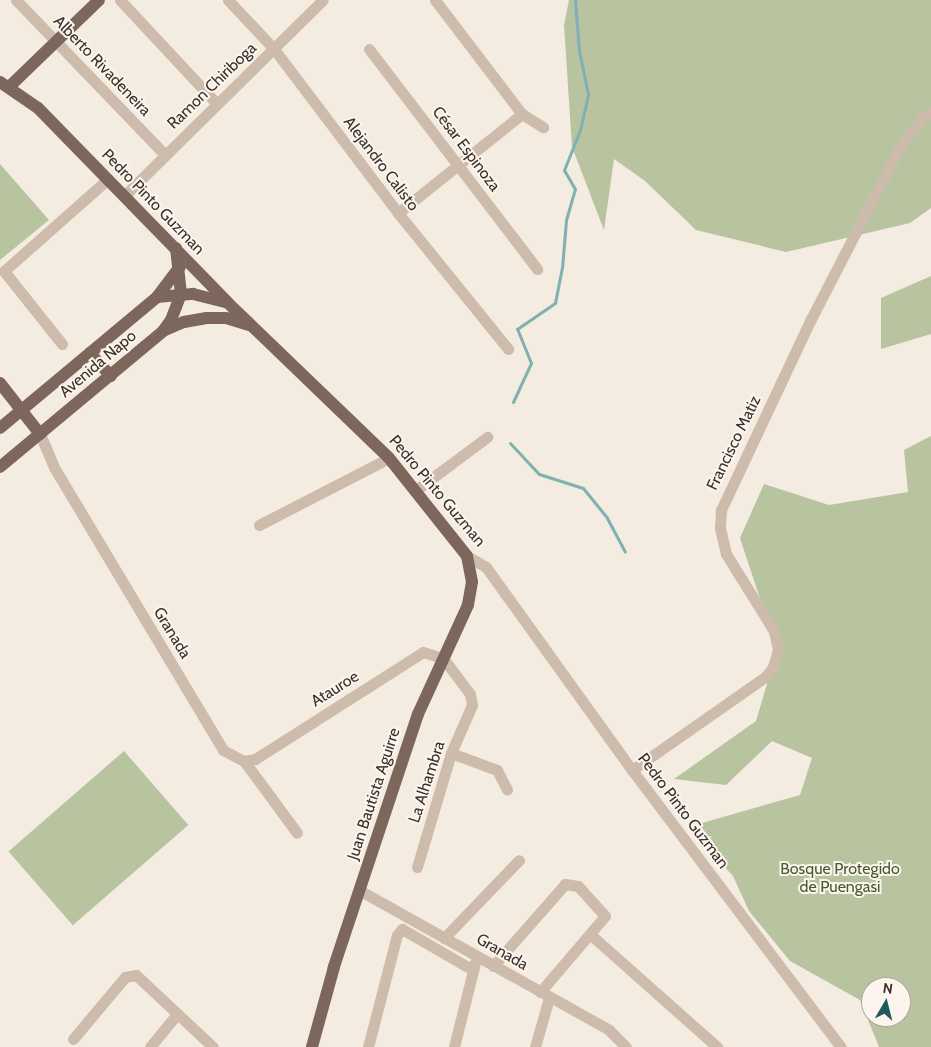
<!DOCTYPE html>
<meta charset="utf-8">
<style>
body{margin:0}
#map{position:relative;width:931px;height:1047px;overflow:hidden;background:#f4ebe1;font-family:Cabin,sans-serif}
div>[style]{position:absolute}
.green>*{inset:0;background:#b8c4a0;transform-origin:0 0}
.stream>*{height:3px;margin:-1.5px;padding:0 1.5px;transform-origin:1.5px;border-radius:1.5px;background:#7fb0b2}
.minor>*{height:11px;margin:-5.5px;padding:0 5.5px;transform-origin:5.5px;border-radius:5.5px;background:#cdbbac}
.major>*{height:12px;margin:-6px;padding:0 6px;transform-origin:6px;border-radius:6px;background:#7d675c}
span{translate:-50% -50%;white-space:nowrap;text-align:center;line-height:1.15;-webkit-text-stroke:4px #fbf5ee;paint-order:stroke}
.street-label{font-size:16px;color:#3b302b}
.park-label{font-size:16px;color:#4a5a2e}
.north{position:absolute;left:861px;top:977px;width:50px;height:50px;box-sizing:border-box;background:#fbf5ee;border:1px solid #aea6a0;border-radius:50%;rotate:8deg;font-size:14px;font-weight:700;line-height:20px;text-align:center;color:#3b302b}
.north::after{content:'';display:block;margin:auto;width:18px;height:22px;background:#1f5a5e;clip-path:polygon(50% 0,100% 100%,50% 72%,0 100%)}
</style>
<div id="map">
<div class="green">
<div style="clip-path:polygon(569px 0,931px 0,931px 208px,910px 223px,786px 252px,696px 230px,645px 181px,614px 159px,604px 230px,572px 147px,564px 25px)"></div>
<div style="clip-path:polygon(0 164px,49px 220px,0 260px)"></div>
<div style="clip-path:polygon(931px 276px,931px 334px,881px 349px,881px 298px)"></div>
<div style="clip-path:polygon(evenodd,931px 436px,931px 1047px,879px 1047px,860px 1000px,790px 961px,749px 911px,733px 876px,688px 827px,800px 795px,812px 758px,772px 741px,726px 785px,674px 779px,756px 721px,777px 650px,740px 538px,764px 484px,829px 505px,908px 492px,904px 450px,931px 436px,871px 987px,901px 987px,901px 1017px,871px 1017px,871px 987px)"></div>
<div style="left:124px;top:751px;width:98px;height:153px;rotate:49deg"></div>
</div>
<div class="stream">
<div style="left:513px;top:402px;width:43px;rotate:-65.2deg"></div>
<div style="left:531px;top:363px;width:37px;rotate:-112deg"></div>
<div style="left:517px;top:329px;width:46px;rotate:-34.4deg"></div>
<div style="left:555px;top:303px;width:36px;rotate:-79deg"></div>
<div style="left:562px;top:268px;width:48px;rotate:-85.2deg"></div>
<div style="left:566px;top:220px;width:32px;rotate:-74deg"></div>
<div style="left:575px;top:189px;width:22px;rotate:-120deg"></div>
<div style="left:564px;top:170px;width:43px;rotate:-68.2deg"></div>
<div style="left:580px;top:130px;width:37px;rotate:-77deg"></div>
<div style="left:588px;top:94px;width:44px;rotate:-101.8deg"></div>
<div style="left:579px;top:51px;width:51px;rotate:-94.5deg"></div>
<div style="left:510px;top:443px;width:42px;rotate:46.9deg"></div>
<div style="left:539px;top:474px;width:46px;rotate:17.7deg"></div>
<div style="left:583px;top:488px;width:38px;rotate:51deg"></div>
<div style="left:607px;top:518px;width:38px;rotate:62deg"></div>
</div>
<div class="minor">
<div style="left:16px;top:0;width:215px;rotate:46.1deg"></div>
<div style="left:120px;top:0;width:142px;rotate:47deg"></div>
<div style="left:228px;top:0;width:67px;rotate:46.8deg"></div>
<div style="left:274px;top:49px;width:206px;rotate:52.9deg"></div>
<div style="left:398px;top:213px;width:175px;rotate:51deg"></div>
<div style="left:435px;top:0;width:143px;rotate:52.7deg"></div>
<div style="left:522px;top:114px;width:25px;rotate:32deg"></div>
<div style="left:369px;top:49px;width:277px;rotate:52.6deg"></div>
<div style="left:124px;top:196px;width:279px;rotate:-44.6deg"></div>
<div style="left:398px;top:213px;width:159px;rotate:-38.6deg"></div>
<div style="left:62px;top:344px;width:93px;rotate:-128.5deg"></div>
<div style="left:4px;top:271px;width:139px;rotate:-41.5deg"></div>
<div style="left:40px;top:434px;width:38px;rotate:67deg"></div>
<div style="left:55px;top:469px;width:327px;rotate:59.1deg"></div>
<div style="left:223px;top:750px;width:24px;rotate:28deg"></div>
<div style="left:244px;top:761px;width:89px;rotate:53.6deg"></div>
<div style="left:416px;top:490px;width:89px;rotate:-36.7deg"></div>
<div style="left:259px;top:525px;width:146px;rotate:-27.3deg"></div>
<div style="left:467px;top:556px;width:22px;rotate:30deg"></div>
<div style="left:486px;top:567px;width:250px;rotate:54.3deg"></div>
<div style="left:632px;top:770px;width:347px;rotate:53deg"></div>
<div style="left:451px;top:753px;width:49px;rotate:20.3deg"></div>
<div style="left:497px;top:770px;width:22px;rotate:63deg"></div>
<div style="left:244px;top:761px;width:11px;rotate:-10deg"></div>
<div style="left:255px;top:759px;width:199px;rotate:-32.5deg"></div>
<div style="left:423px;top:652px;width:21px;rotate:17deg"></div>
<div style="left:443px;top:658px;width:45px;rotate:53.1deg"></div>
<div style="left:470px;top:694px;width:11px;rotate:80deg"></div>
<div style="left:472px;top:705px;width:52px;rotate:113.6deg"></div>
<div style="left:451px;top:753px;width:119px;rotate:106.6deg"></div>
<div style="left:632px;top:770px;width:164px;rotate:-35deg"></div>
<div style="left:766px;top:676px;width:11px;rotate:-52deg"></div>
<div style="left:773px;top:667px;width:19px;rotate:-74deg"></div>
<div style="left:778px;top:649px;width:18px;rotate:-103deg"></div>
<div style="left:774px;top:631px;width:91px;rotate:-121.9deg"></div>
<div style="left:726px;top:554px;width:27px;rotate:-103deg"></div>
<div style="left:720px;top:528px;width:18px;rotate:-87deg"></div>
<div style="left:721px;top:510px;width:211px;rotate:-64.8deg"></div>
<div style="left:811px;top:319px;width:196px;rotate:-62.7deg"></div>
<div style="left:901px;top:145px;width:36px;rotate:-52deg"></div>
<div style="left:923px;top:117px;width:9px;rotate:-27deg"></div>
<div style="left:359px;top:890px;width:287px;rotate:29.2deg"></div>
<div style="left:609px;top:1030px;width:24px;rotate:45deg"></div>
<div style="left:591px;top:935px;width:169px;rotate:41.6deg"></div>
<div style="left:444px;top:938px;width:108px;rotate:-46.1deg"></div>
<div style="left:493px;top:966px;width:109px;rotate:-48.7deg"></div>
<div style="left:565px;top:884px;width:13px;rotate:9deg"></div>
<div style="left:578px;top:886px;width:40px;rotate:48deg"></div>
<div style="left:605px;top:916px;width:100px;rotate:130.5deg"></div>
<div style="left:73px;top:1039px;width:81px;rotate:-50deg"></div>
<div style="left:125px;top:977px;width:11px;rotate:-10deg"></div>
<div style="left:136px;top:975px;width:105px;rotate:43.1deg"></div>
<div style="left:150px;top:1047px;width:43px;rotate:-50.7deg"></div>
<div style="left:368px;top:1047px;width:116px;rotate:-75.5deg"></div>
<div style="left:397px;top:935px;width:8px;rotate:-50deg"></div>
<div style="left:402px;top:929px;width:82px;rotate:30deg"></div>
<div style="left:454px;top:1047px;width:87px;rotate:-76deg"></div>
<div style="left:535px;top:1047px;width:51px;rotate:-74.1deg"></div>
</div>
<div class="major">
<div style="left:0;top:82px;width:46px;rotate:34.4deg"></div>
<div style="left:38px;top:108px;width:272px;rotate:45.7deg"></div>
<div style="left:228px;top:303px;width:223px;rotate:43.9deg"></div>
<div style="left:389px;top:458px;width:125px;rotate:51.5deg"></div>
<div style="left:467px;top:556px;width:26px;rotate:79deg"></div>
<div style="left:472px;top:582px;width:23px;rotate:100deg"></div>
<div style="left:468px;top:605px;width:120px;rotate:114.6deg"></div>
<div style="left:418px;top:714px;width:267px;rotate:108.4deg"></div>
<div style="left:334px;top:967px;width:83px;rotate:105.4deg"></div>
<div style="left:9px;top:87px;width:125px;rotate:-44deg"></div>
<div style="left:157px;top:297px;width:36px;rotate:-5deg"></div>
<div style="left:193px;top:294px;width:34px;rotate:14deg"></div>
<div style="left:165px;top:330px;width:21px;rotate:-23deg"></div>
<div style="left:184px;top:322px;width:23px;rotate:-10deg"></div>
<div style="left:207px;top:318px;width:19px"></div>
<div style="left:226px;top:318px;width:24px;rotate:17deg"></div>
<div style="left:90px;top:353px;width:31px;rotate:48deg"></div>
<div style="left:0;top:383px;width:65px;rotate:51.9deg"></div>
<div style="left:0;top:428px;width:204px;rotate:-39.8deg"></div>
<div style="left:157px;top:297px;width:39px;rotate:-53deg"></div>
<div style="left:0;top:467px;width:212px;rotate:-39.8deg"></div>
<div style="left:163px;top:331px;width:14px;rotate:-54deg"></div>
<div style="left:171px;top:320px;width:28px;rotate:-69deg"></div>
<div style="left:181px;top:294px;width:46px;rotate:-96.2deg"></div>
</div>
<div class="street-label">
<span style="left:102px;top:66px;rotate:46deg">Alberto Rivadeneira</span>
<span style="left:212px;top:86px;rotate:-44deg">Ramon Chiriboga</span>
<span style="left:466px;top:149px;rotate:53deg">César Espinoza</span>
<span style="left:381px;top:164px;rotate:53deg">Alejandro Calisto</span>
<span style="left:153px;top:202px;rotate:46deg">Pedro Pinto Guzman</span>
<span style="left:98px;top:364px;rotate:-40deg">Avenida Napo</span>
<span style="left:734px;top:443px;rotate:-64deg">Francisco Matiz</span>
<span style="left:437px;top:491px;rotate:50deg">Pedro Pinto Guzman</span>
<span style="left:172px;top:633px;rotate:59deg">Granada</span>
<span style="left:335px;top:689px;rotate:-32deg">Atauroe</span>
<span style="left:427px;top:782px;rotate:-72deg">La Alhambra</span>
<span style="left:374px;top:794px;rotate:-72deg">Juan Bautista Aguirre</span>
<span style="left:683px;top:811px;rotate:53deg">Pedro Pinto Guzman</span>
<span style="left:502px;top:952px;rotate:30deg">Granada</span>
</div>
<div class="park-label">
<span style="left:840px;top:878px">Bosque Protegido<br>de Puengasi</span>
</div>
<div class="north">N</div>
</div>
